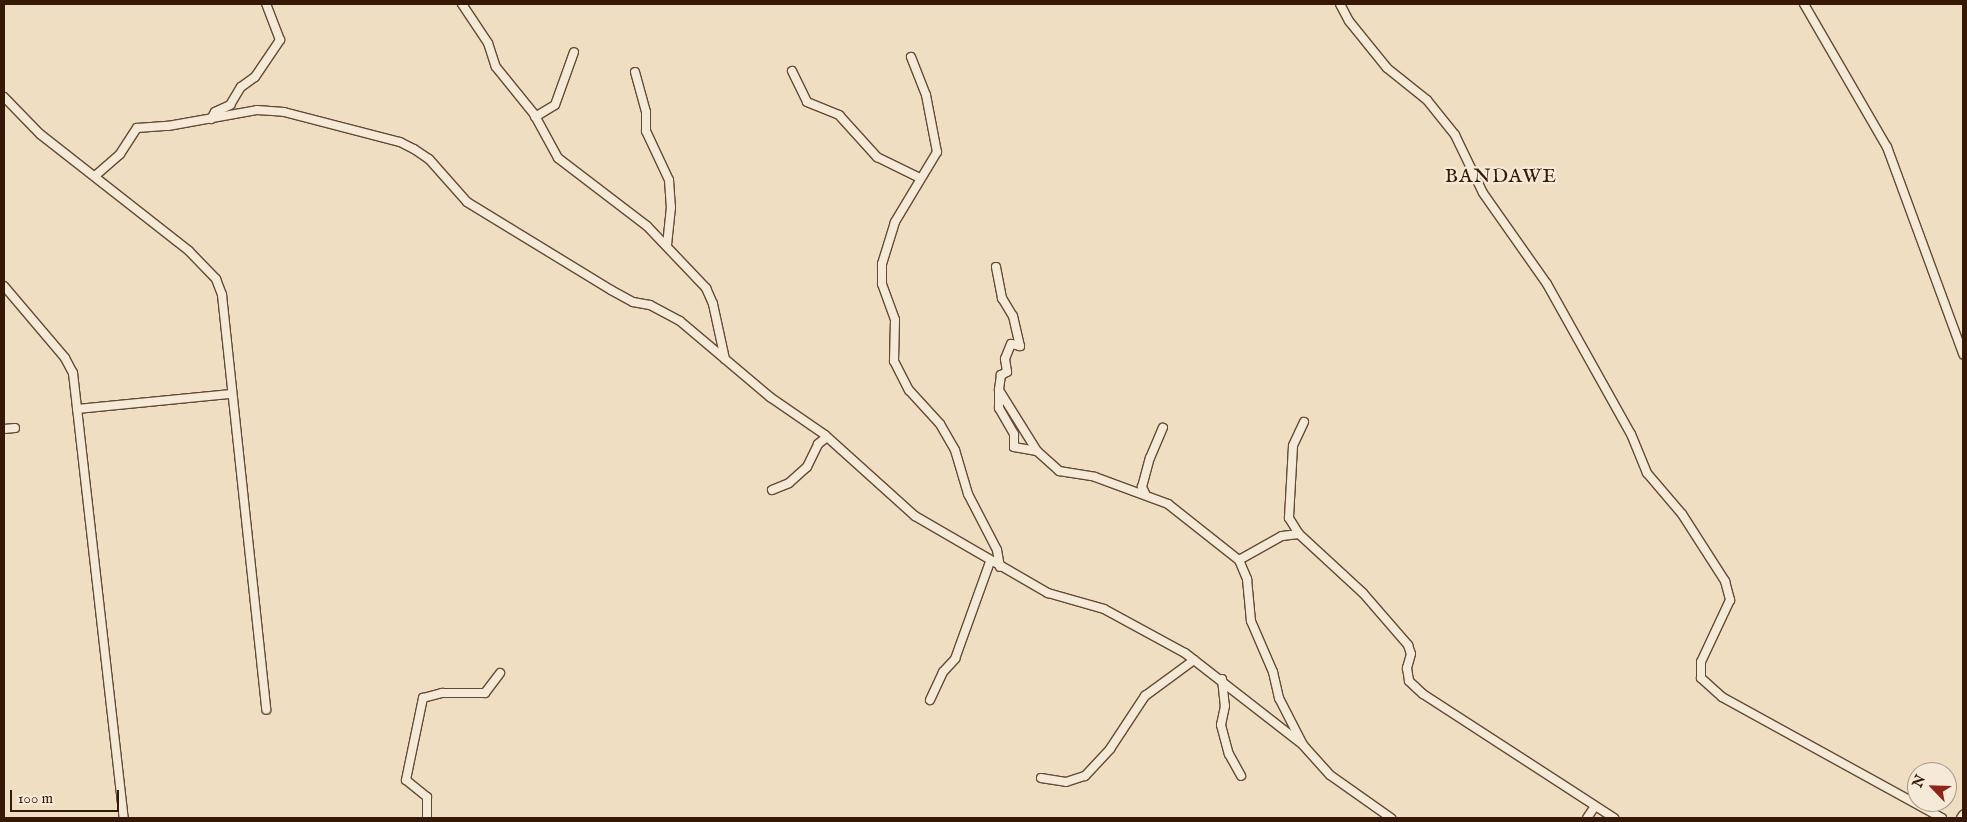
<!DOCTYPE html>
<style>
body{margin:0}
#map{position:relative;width:1967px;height:822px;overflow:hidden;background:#f0dec3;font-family:"IM FELL English",serif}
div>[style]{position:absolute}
.roads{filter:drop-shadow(1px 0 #644a35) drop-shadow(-1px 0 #644a35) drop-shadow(0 1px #644a35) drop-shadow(0 -1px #644a35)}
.street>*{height:8px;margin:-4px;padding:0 4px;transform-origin:4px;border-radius:4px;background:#f5ead8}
span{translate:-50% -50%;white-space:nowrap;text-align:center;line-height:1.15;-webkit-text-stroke:4.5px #f5ead8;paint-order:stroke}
.quarter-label{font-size:20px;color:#351906;letter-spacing:1px}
.frame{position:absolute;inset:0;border:5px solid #351906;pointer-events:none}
.north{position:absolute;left:1907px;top:762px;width:50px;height:50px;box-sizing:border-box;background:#f5ead8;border:1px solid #a89684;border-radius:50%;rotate:294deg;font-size:14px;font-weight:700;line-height:20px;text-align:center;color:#351906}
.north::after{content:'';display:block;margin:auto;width:18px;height:22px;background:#8f2418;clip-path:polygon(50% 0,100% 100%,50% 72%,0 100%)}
.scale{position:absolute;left:10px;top:790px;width:109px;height:22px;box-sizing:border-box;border:2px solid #351906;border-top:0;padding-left:6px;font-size:15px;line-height:18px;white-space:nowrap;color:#351906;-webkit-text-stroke:4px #f5ead8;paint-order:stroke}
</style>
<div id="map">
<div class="roads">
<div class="street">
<div style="left:462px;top:4px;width:47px;rotate:56.3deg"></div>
<div style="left:488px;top:43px;width:25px;rotate:72deg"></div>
<div style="left:496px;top:67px;width:60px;rotate:51deg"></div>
<div style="left:534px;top:114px;width:50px;rotate:61.4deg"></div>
<div style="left:558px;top:158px;width:112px;rotate:37.4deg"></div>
<div style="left:647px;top:226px;width:86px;rotate:46.4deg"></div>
<div style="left:706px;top:288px;width:17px;rotate:66deg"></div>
<div style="left:713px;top:304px;width:56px;rotate:77.7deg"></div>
<div style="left:1340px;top:4px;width:19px;rotate:62deg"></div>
<div style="left:1349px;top:21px;width:60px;rotate:51deg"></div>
<div style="left:1387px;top:68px;width:51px;rotate:38.7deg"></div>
<div style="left:1427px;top:100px;width:45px;rotate:51.3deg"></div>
<div style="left:1455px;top:135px;width:64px;rotate:64.2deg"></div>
<div style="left:1483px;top:193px;width:111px;rotate:54.9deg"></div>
<div style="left:1547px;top:284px;width:172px;rotate:60.8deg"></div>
<div style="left:1631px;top:434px;width:42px;rotate:67.7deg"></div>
<div style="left:1647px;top:473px;width:54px;rotate:49.5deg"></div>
<div style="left:1682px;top:514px;width:80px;rotate:57.3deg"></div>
<div style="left:1725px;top:581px;width:20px;rotate:75deg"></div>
<div style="left:1730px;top:600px;width:68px;rotate:115.1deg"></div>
<div style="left:1701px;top:662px;width:16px;rotate:90deg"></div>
<div style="left:1701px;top:678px;width:28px;rotate:42deg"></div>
<div style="left:1722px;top:697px;width:251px;rotate:28.8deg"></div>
<div style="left:1804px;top:4px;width:165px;rotate:59.9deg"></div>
<div style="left:1887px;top:147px;width:221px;rotate:69.8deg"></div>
<div style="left:911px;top:57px;width:41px;rotate:68.5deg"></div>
<div style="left:926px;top:95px;width:58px;rotate:79.1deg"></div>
<div style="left:937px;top:152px;width:82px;rotate:121deg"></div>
<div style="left:895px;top:222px;width:44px;rotate:107.2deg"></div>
<div style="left:882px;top:264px;width:20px;rotate:90deg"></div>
<div style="left:882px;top:284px;width:38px;rotate:70deg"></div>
<div style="left:895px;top:320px;width:41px;rotate:91.4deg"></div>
<div style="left:894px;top:361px;width:33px;rotate:63deg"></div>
<div style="left:909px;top:390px;width:46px;rotate:47.6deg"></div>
<div style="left:940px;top:424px;width:30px;rotate:60deg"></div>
<div style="left:955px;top:450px;width:46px;rotate:73.5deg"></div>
<div style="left:968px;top:494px;width:63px;rotate:62.6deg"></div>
<div style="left:997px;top:550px;width:17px;rotate:80deg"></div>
<div style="left:792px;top:71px;width:34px;rotate:64deg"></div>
<div style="left:807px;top:102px;width:35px;rotate:22deg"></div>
<div style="left:839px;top:115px;width:57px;rotate:47.9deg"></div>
<div style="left:877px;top:157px;width:48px;rotate:26deg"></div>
<div style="left:635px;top:72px;width:41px;rotate:74.6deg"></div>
<div style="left:646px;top:112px;width:19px;rotate:90deg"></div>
<div style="left:646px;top:131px;width:54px;rotate:64.9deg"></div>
<div style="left:669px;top:180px;width:27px;rotate:86deg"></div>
<div style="left:671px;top:207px;width:37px;rotate:96deg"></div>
<div style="left:4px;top:97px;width:52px;rotate:45.8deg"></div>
<div style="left:40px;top:134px;width:189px;rotate:38.1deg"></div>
<div style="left:189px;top:251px;width:39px;rotate:46deg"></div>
<div style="left:216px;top:279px;width:17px;rotate:69deg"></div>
<div style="left:222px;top:295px;width:417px;rotate:83.9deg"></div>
<div style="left:535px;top:117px;width:23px;rotate:-31deg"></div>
<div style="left:555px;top:105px;width:56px;rotate:-70.3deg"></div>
<div style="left:211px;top:119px;width:8px;rotate:-60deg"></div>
<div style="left:215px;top:112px;width:17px;rotate:-25deg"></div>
<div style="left:230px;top:105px;width:21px;rotate:-59deg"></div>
<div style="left:241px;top:87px;width:17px;rotate:-36deg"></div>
<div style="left:255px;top:77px;width:45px;rotate:-56deg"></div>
<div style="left:280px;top:40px;width:39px;rotate:-111deg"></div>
<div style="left:95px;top:176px;width:33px;rotate:-41deg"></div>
<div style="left:120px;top:154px;width:31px;rotate:-57deg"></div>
<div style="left:137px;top:128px;width:31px;rotate:-4deg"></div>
<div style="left:168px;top:126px;width:90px;rotate:-10.2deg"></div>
<div style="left:257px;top:110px;width:27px;rotate:4deg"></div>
<div style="left:284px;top:112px;width:120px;rotate:14.5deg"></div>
<div style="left:400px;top:142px;width:16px;rotate:27deg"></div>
<div style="left:414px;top:149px;width:18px;rotate:34deg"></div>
<div style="left:429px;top:159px;width:57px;rotate:48.5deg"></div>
<div style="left:467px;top:202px;width:169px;rotate:31.4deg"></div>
<div style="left:611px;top:290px;width:25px;rotate:29deg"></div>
<div style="left:633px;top:302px;width:17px;rotate:10deg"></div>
<div style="left:650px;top:305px;width:34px;rotate:28deg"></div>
<div style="left:680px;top:321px;width:118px;rotate:40.2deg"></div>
<div style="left:770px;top:397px;width:67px;rotate:34.6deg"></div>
<div style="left:825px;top:435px;width:121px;rotate:42deg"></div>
<div style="left:915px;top:516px;width:154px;rotate:30.1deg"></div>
<div style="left:1048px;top:593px;width:58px;rotate:15.9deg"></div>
<div style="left:1104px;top:609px;width:92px;rotate:28.5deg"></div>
<div style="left:1185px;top:653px;width:150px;rotate:37.9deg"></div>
<div style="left:1303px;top:745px;width:40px;rotate:48deg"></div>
<div style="left:1330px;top:775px;width:75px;rotate:35.2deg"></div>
<div style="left:996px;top:267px;width:32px;rotate:79deg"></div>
<div style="left:1002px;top:298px;width:21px;rotate:59deg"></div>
<div style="left:1013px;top:316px;width:31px;rotate:77deg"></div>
<div style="left:1020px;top:346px;width:9px;rotate:-167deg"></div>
<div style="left:1011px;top:344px;width:16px;rotate:112deg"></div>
<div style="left:1005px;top:359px;width:13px;rotate:81deg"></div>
<div style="left:1007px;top:372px;width:7px;rotate:153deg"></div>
<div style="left:1001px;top:375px;width:15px;rotate:98deg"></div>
<div style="left:999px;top:390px;width:72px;rotate:58.1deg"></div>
<div style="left:1037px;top:451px;width:30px;rotate:42deg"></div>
<div style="left:1059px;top:471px;width:36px;rotate:9deg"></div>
<div style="left:1095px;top:477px;width:78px;rotate:20.3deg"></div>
<div style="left:1168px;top:504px;width:90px;rotate:38.3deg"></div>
<div style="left:1239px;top:560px;width:21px;rotate:67deg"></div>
<div style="left:1247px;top:579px;width:42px;rotate:84.6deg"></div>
<div style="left:1251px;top:621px;width:56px;rotate:66.7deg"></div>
<div style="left:1273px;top:672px;width:27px;rotate:77deg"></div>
<div style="left:1279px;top:698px;width:51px;rotate:62.9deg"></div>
<div style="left:4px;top:286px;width:94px;rotate:49.7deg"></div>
<div style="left:65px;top:358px;width:17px;rotate:62deg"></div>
<div style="left:73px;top:373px;width:448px;rotate:83.5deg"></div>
<div style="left:999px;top:390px;width:18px;rotate:90deg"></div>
<div style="left:999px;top:408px;width:30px;rotate:60deg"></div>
<div style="left:1014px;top:434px;width:13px;rotate:90deg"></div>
<div style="left:1014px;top:447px;width:23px;rotate:10deg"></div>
<div style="left:77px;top:409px;width:155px;rotate:-5.6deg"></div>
<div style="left:1304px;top:422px;width:26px;rotate:115deg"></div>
<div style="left:1293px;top:446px;width:72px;rotate:93.2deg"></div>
<div style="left:1289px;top:518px;width:19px;rotate:58deg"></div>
<div style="left:1299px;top:534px;width:87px;rotate:42.7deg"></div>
<div style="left:1363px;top:593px;width:69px;rotate:49.1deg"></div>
<div style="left:1408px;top:645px;width:9px;rotate:72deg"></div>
<div style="left:1411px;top:654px;width:15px;rotate:106deg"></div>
<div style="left:1407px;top:668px;width:13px;rotate:81deg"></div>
<div style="left:1409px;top:681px;width:19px;rotate:43deg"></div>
<div style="left:1423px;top:694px;width:228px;rotate:33deg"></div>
<div style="left:4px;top:429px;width:11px;rotate:-5deg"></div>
<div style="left:772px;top:490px;width:18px;rotate:-22deg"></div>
<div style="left:789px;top:483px;width:24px;rotate:-42deg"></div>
<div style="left:807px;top:467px;width:25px;rotate:-64deg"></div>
<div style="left:818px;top:444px;width:11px;rotate:-38deg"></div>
<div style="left:1145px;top:493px;width:7px;rotate:-117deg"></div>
<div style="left:1142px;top:487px;width:30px;rotate:-75deg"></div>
<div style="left:1150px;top:458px;width:33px;rotate:-67deg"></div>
<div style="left:1239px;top:560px;width:49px;rotate:-29.2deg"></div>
<div style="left:1282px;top:536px;width:17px;rotate:-7deg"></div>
<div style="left:1222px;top:679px;width:27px;rotate:84deg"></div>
<div style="left:1225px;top:706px;width:19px;rotate:102deg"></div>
<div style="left:1221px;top:725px;width:30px;rotate:75deg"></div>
<div style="left:1229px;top:754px;width:25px;rotate:61deg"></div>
<div style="left:930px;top:700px;width:31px;rotate:-65deg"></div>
<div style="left:943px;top:672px;width:18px;rotate:-47deg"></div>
<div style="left:955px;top:659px;width:103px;rotate:-70.2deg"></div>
<div style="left:1041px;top:778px;width:25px;rotate:9deg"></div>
<div style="left:1066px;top:782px;width:20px;rotate:-18deg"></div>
<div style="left:1085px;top:776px;width:37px;rotate:-47deg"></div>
<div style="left:1110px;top:749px;width:64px;rotate:-56.6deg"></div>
<div style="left:1145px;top:696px;width:61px;rotate:-36.3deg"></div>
<div style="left:427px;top:818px;width:21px;rotate:-90deg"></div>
<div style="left:427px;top:797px;width:27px;rotate:-141deg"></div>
<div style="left:406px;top:780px;width:84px;rotate:-78.3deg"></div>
<div style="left:423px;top:698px;width:20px;rotate:-15deg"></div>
<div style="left:442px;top:693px;width:43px"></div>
<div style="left:485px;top:693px;width:25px;rotate:-53deg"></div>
<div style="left:1587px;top:818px;width:14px;rotate:-56deg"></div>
<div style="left:1961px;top:818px;width:4px;rotate:-56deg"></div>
</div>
</div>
<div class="quarter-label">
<span style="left:1501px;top:176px">BANDAWE</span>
</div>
<div class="frame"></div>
<div class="north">N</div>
<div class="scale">100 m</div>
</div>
